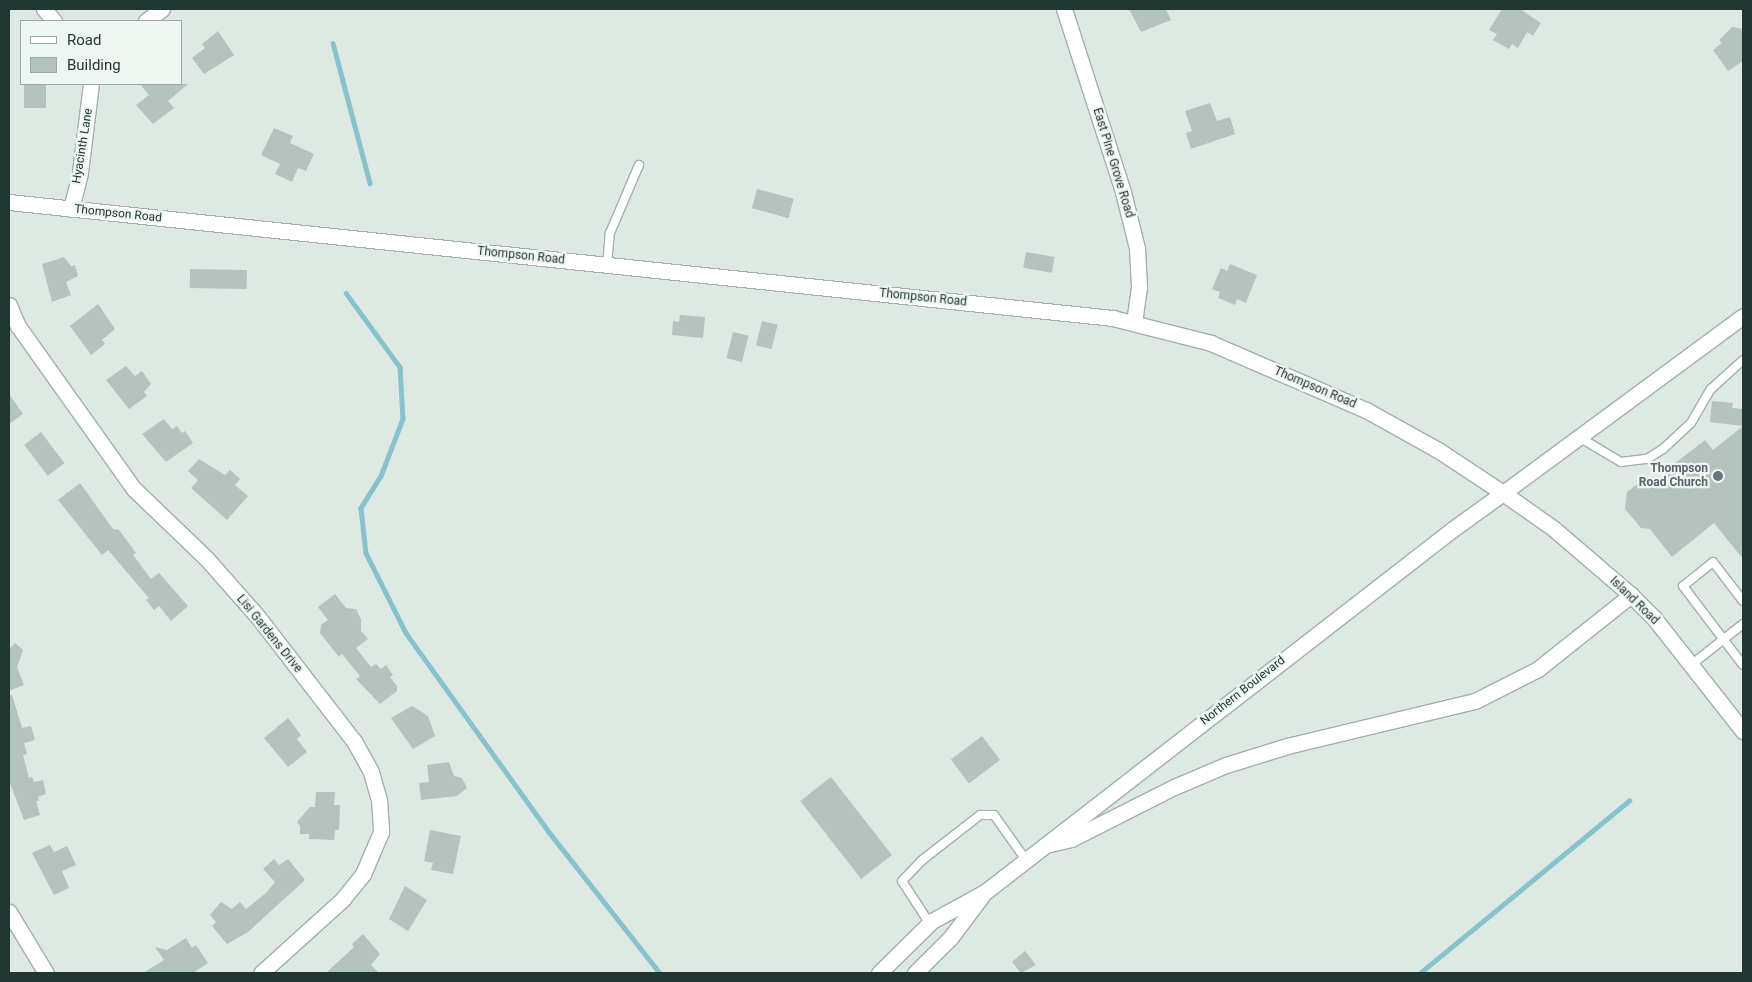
<!DOCTYPE html>
<style>
body{margin:0}
#map{position:relative;width:1752px;height:982px;overflow:hidden;background:#dee9e4;font-family:Roboto,sans-serif}
div>[style]{position:absolute}
.stream>*{height:4.5px;margin:-2.25px;padding:0 2.25px;transform-origin:2.25px;border-radius:2.25px;background:#88c2cc}
.building>*{inset:0;background:#b3c3bd;transform-origin:0 0}
.roads{filter:drop-shadow(1px 0 #a1b0ab) drop-shadow(-1px 0 #a1b0ab) drop-shadow(0 1px #a1b0ab) drop-shadow(0 -1px #a1b0ab)}
.service>*{height:8px;margin:-4px;padding:0 4px;transform-origin:4px;border-radius:4px;background:#fff}
.minor>*{height:15px;margin:-7.5px;padding:0 7.5px;transform-origin:7.5px;border-radius:7.5px;background:#fff}
.tertiary>*{height:15px;margin:-7.5px;padding:0 7.5px;transform-origin:7.5px;border-radius:7.5px;background:#fff}
.secondary>*{height:15px;margin:-7.5px;padding:0 7.5px;transform-origin:7.5px;border-radius:7.5px;background:#fff}
.dots>*{width:14px;height:14px;translate:-50% -50%;box-sizing:border-box;border:2px solid #eef6f2;border-radius:50%}
span{translate:-50% -50%;white-space:nowrap;text-align:center;line-height:1.15;-webkit-text-stroke:4.5px #eef6f2;paint-order:stroke}
.street-label{font-size:12px;color:#203731}
.worship-label{font-size:12px;color:#5b616d;font-weight:700}
.right{translate:-100% -50%;text-align:right}
.frame{position:absolute;inset:0;border:10px solid #203731;pointer-events:none}
.legend{position:absolute;left:20px;top:20px;width:162px;height:65px;box-sizing:border-box;background:#eef6f2;border:1px solid #9caaa5;margin:0;padding:6px 9px;list-style:none;font-size:15px;color:#203731}
.legend li{display:flex;align-items:center;gap:10px;height:25px}
.legend b{width:25px;border:1px solid #9caaa5}
</style>
<div id="map">
<div class="stream">
<div style="left:333px;top:43px;width:145px;rotate:75.2deg"></div>
<div style="left:346px;top:293px;width:92px;rotate:53.9deg"></div>
<div style="left:400px;top:367px;width:52px;rotate:86.7deg"></div>
<div style="left:403px;top:419px;width:61px;rotate:111.1deg"></div>
<div style="left:381px;top:476px;width:38px;rotate:122deg"></div>
<div style="left:361px;top:508px;width:45px;rotate:83.7deg"></div>
<div style="left:366px;top:553px;width:89px;rotate:63.4deg"></div>
<div style="left:406px;top:633px;width:245px;rotate:54.3deg"></div>
<div style="left:549px;top:832px;width:179px;rotate:51.8deg"></div>
<div style="left:1420px;top:973px;width:271px;rotate:-39.5deg"></div>
</div>
<div class="building">
<div style="clip-path:polygon(1129px 9px,1166px 9px,1171px 20px,1141px 32px)"></div>
<div style="clip-path:polygon(1502px 9px,1520px 9px,1541px 23px,1533px 36px,1527px 32px,1518px 48px,1512px 44px,1509px 49px,1493px 40px,1497px 34px,1489px 30px)"></div>
<div style="clip-path:polygon(1732px 27px,1743px 29px,1743px 61px,1728px 71px,1713px 50px,1722px 43px,1719px 40px)"></div>
<div style="clip-path:polygon(218px 31px,234px 55px,204px 74px,192px 58px,205px 48px,202px 44px)"></div>
<div style="left:24px;top:84px;width:22px;height:24px"></div>
<div style="clip-path:polygon(140px 84px,188px 84px,168px 101px,174px 108px,153px 124px,136px 105px,149px 95px)"></div>
<div style="clip-path:polygon(1210px 103px,1217px 121px,1230px 117px,1235px 134px,1191px 149px,1186px 133px,1192px 131px,1185px 111px)"></div>
<div style="clip-path:polygon(274px 128px,293px 136px,290px 143px,314px 154px,306px 171px,298px 168px,292px 182px,275px 174px,280px 164px,261px 155px)"></div>
<div style="left:757px;top:189px;width:38px;height:20px;rotate:15deg"></div>
<div style="left:1026px;top:252px;width:29px;height:16px;rotate:10deg"></div>
<div style="clip-path:polygon(64px 257px,71px 266px,75px 265px,78px 276px,66px 282px,71px 295px,52px 302px,42px 264px)"></div>
<div style="clip-path:polygon(1230px 264px,1257px 275px,1246px 303px,1237px 299px,1235px 305px,1218px 298px,1220px 292px,1212px 289px,1221px 268px,1227px 271px)"></div>
<div style="left:190px;top:269px;width:57px;height:19px;rotate:1deg"></div>
<div style="clip-path:polygon(98px 304px,115px 329px,102px 340px,105px 344px,91px 355px,70px 326px)"></div>
<div style="clip-path:polygon(680px 315px,705px 317px,703px 338px,672px 335px,673px 321px,679px 322px)"></div>
<div style="left:762px;top:321px;width:16px;height:25px;rotate:14deg"></div>
<div style="left:733px;top:332px;width:16px;height:27px;rotate:14deg"></div>
<div style="clip-path:polygon(126px 366px,135px 376px,142px 371px,151px 384px,144px 392px,147px 396px,129px 409px,106px 380px)"></div>
<div style="clip-path:polygon(9px 394px,23px 414px,9px 424px)"></div>
<div style="clip-path:polygon(1712px 401px,1733px 403px,1732px 408px,1743px 409px,1743px 426px,1710px 422px)"></div>
<div style="clip-path:polygon(164px 419px,172px 429px,177px 426px,182px 433px,185px 431px,193px 443px,166px 462px,142px 434px)"></div>
<div style="clip-path:polygon(1743px 426px,1743px 559px,1714px 523px,1672px 557px,1650px 529px,1641px 528px,1625px 509px,1627px 492px,1647px 477px,1669px 479px,1664px 472px,1705px 440px,1713px 450px)"></div>
<div style="left:41px;top:432px;width:39px;height:21px;rotate:53deg"></div>
<div style="clip-path:polygon(199px 459px,225px 475px,230px 470px,240px 479px,235px 485px,248px 496px,227px 520px,191px 488px,198px 480px,188px 471px)"></div>
<div style="clip-path:polygon(80px 483px,113px 529px,119px 530px,136px 553px,133px 555px,151px 579px,159px 573px,188px 606px,171px 621px,159px 606px,154px 610px,146px 600px,149px 598px,108px 550px,102px 555px,58px 500px)"></div>
<div style="clip-path:polygon(335px 594px,346px 608px,356px 609px,361px 619px,361px 631px,368px 639px,356px 648px,371px 667px,376px 664px,381px 669px,386px 665px,393px 675px,390px 677px,397px 686px,397px 691px,380px 704px,356px 679px,360px 676px,342px 654px,339px 657px,320px 633px,321px 625px,328px 620px,318px 607px)"></div>
<div style="clip-path:polygon(15px 643px,23px 650px,17px 667px,24px 685px,9px 691px,9px 649px)"></div>
<div style="clip-path:polygon(9px 695px,12px 695px,22px 728px,31px 726px,35px 740px,24px 743px,27px 754px,23px 755px,29px 778px,32px 777px,34px 782px,43px 780px,46px 794px,38px 797px,39px 801px,36px 801px,40px 815px,24px 820px,10px 783px)"></div>
<div style="clip-path:polygon(412px 706px,428px 716px,435px 736px,413px 749px,391px 718px)"></div>
<div style="clip-path:polygon(288px 718px,301px 735px,297px 739px,307px 752px,288px 767px,264px 738px)"></div>
<div style="left:982px;top:736px;width:30px;height:39px;rotate:53deg"></div>
<div style="clip-path:polygon(449px 762px,454px 776px,462px 778px,467px 788px,457px 796px,421px 800px,419px 783px,429px 782px,427px 765px)"></div>
<div style="left:831px;top:777px;width:99px;height:39px;rotate:52deg"></div>
<div style="clip-path:polygon(316px 792px,335px 792px,334px 805px,340px 805px,339px 830px,335px 830px,334px 840px,309px 839px,309px 834px,300px 834px,300px 826px,297px 822px,310px 807px,315px 807px)"></div>
<div style="clip-path:polygon(430px 830px,461px 836px,453px 874px,431px 870px,433px 863px,424px 861px)"></div>
<div style="clip-path:polygon(50px 845px,54px 852px,67px 846px,76px 865px,62px 871px,69px 888px,54px 895px,32px 853px)"></div>
<div style="clip-path:polygon(274px 859px,279px 865px,288px 859px,305px 880px,248px 932px,227px 944px,212px 926px,216px 922px,210px 915px,221px 902px,232px 909px,240px 902px,246px 909px,266px 893px,275px 882px,263px 869px)"></div>
<div style="clip-path:polygon(405px 886px,427px 900px,408px 931px,389px 919px)"></div>
<div style="clip-path:polygon(363px 934px,380px 954px,371px 965px,379px 973px,326px 973px,354px 947px,352px 944px)"></div>
<div style="clip-path:polygon(186px 938px,192px 948px,196px 945px,208px 963px,193px 973px,143px 973px,164px 960px,155px 947px,167px 950px)"></div>
<div style="clip-path:polygon(1025px 951px,1036px 965px,1021px 973px,1012px 962px)"></div>
</div>
<div class="roads">
<div class="service">
<div style="left:607px;top:265px;width:32px;rotate:-85deg"></div>
<div style="left:610px;top:233px;width:74px;rotate:-66.9deg"></div>
<div style="left:1579px;top:437px;width:49px;rotate:30.8deg"></div>
<div style="left:1621px;top:462px;width:26px;rotate:-7deg"></div>
<div style="left:1647px;top:459px;width:19px;rotate:-32deg"></div>
<div style="left:1663px;top:449px;width:38px;rotate:-43deg"></div>
<div style="left:1691px;top:423px;width:39px;rotate:-60deg"></div>
<div style="left:1711px;top:389px;width:43px;rotate:-42.2deg"></div>
<div style="left:1743px;top:601px;width:49px;rotate:-127.6deg"></div>
<div style="left:1713px;top:562px;width:38px;rotate:141deg"></div>
<div style="left:1683px;top:586px;width:99px;rotate:52.8deg"></div>
<div style="left:1691px;top:665px;width:66px;rotate:-38.3deg"></div>
<div style="left:930px;top:924px;width:51px;rotate:-123.1deg"></div>
<div style="left:902px;top:881px;width:28px;rotate:-46deg"></div>
<div style="left:921px;top:861px;width:75px;rotate:-37.9deg"></div>
<div style="left:980px;top:815px;width:14px"></div>
<div style="left:994px;top:815px;width:55px;rotate:54.6deg"></div>
</div>
<div class="minor">
<div style="left:44px;top:9px;width:16px;rotate:50deg"></div>
<div style="left:1064px;top:9px;width:192px;rotate:72.1deg"></div>
<div style="left:1123px;top:192px;width:58px;rotate:76deg"></div>
<div style="left:1137px;top:248px;width:39px;rotate:87deg"></div>
<div style="left:1139px;top:287px;width:35px;rotate:98deg"></div>
<div style="left:146px;top:21px;width:20px;rotate:-37deg"></div>
<div style="left:71px;top:209px;width:38px;rotate:-76deg"></div>
<div style="left:80px;top:172px;width:89px;rotate:-82.9deg"></div>
<div style="left:9px;top:305px;width:23px;rotate:67deg"></div>
<div style="left:18px;top:326px;width:200px;rotate:54.6deg"></div>
<div style="left:134px;top:489px;width:100px;rotate:43.8deg"></div>
<div style="left:206px;top:558px;width:79px;rotate:48.6deg"></div>
<div style="left:258px;top:617px;width:157px;rotate:52.3deg"></div>
<div style="left:354px;top:741px;width:35px;rotate:61deg"></div>
<div style="left:371px;top:772px;width:29px;rotate:74deg"></div>
<div style="left:379px;top:800px;width:32px;rotate:86deg"></div>
<div style="left:381px;top:832px;width:46px;rotate:113.2deg"></div>
<div style="left:363px;top:874px;width:32px;rotate:129deg"></div>
<div style="left:343px;top:899px;width:110px;rotate:137.9deg"></div>
<div style="left:1503px;top:493px;width:62px;rotate:35.2deg"></div>
<div style="left:1554px;top:529px;width:101px;rotate:40.6deg"></div>
<div style="left:1631px;top:595px;width:33px;rotate:45deg"></div>
<div style="left:1654px;top:618px;width:144px;rotate:51.8deg"></div>
<div style="left:9px;top:912px;width:71px;rotate:58.8deg"></div>
</div>
<div class="tertiary">
<div style="left:9px;top:202px;width:1110px;rotate:6deg"></div>
<div style="left:1113px;top:318px;width:101px;rotate:14.3deg"></div>
<div style="left:1211px;top:343px;width:169px;rotate:23.4deg"></div>
<div style="left:1366px;top:410px;width:82px;rotate:29.1deg"></div>
<div style="left:1438px;top:450px;width:78px;rotate:33.5deg"></div>
<div style="left:1503px;top:493px;width:298px;rotate:-36.4deg"></div>
</div>
<div class="secondary">
<div style="left:1050px;top:844px;width:22px;rotate:-13deg"></div>
<div style="left:1071px;top:839px;width:115px;rotate:-26.8deg"></div>
<div style="left:1174px;top:787px;width:56px;rotate:-22.9deg"></div>
<div style="left:1226px;top:765px;width:64px;rotate:-17.3deg"></div>
<div style="left:1287px;top:746px;width:193px;rotate:-13.5deg"></div>
<div style="left:1475px;top:701px;width:71px;rotate:-26.9deg"></div>
<div style="left:1538px;top:669px;width:119px;rotate:-38.5deg"></div>
<div style="left:879px;top:973px;width:74px;rotate:-44.5deg"></div>
<div style="left:932px;top:921px;width:60px;rotate:-28.7deg"></div>
<div style="left:985px;top:892px;width:592px;rotate:-37.8deg"></div>
<div style="left:1453px;top:529px;width:62px;rotate:-35.8deg"></div>
<div style="left:915px;top:973px;width:51px;rotate:-45deg"></div>
<div style="left:951px;top:937px;width:50px;rotate:-53.1deg"></div>
</div>
</div>
<div class="dots">
<div style="left:1718px;top:476px;background:#6b7280"></div>
</div>
<div class="street-label">
<span style="left:83px;top:146px;rotate:-81deg">Hyacinth Lane</span>
<span style="left:1113px;top:163px;rotate:73deg">East Pine Grove Road</span>
<span style="left:118px;top:214px;rotate:6deg">Thompson Road</span>
<span style="left:521px;top:256px;rotate:6deg">Thompson Road</span>
<span style="left:923px;top:298px;rotate:6deg">Thompson Road</span>
<span style="left:1315px;top:388px;rotate:23deg">Thompson Road</span>
<span style="left:1634px;top:601px;rotate:44deg">Island Road</span>
<span style="left:269px;top:634px;rotate:51deg">Lisi Gardens Drive</span>
<span style="left:1243px;top:691px;rotate:-38deg">Northern Boulevard</span>
</div>
<div class="worship-label">
<span class="right" style="left:1708px;top:476px">Thompson<br>Road Church</span>
</div>
<div class="frame"></div>
<ul class="legend">
<li><b style="height:6px;background:#fff"></b>Road</li>
<li><b style="height:14px;background:#b3c3bd"></b>Building</li>
</ul>
</div>
